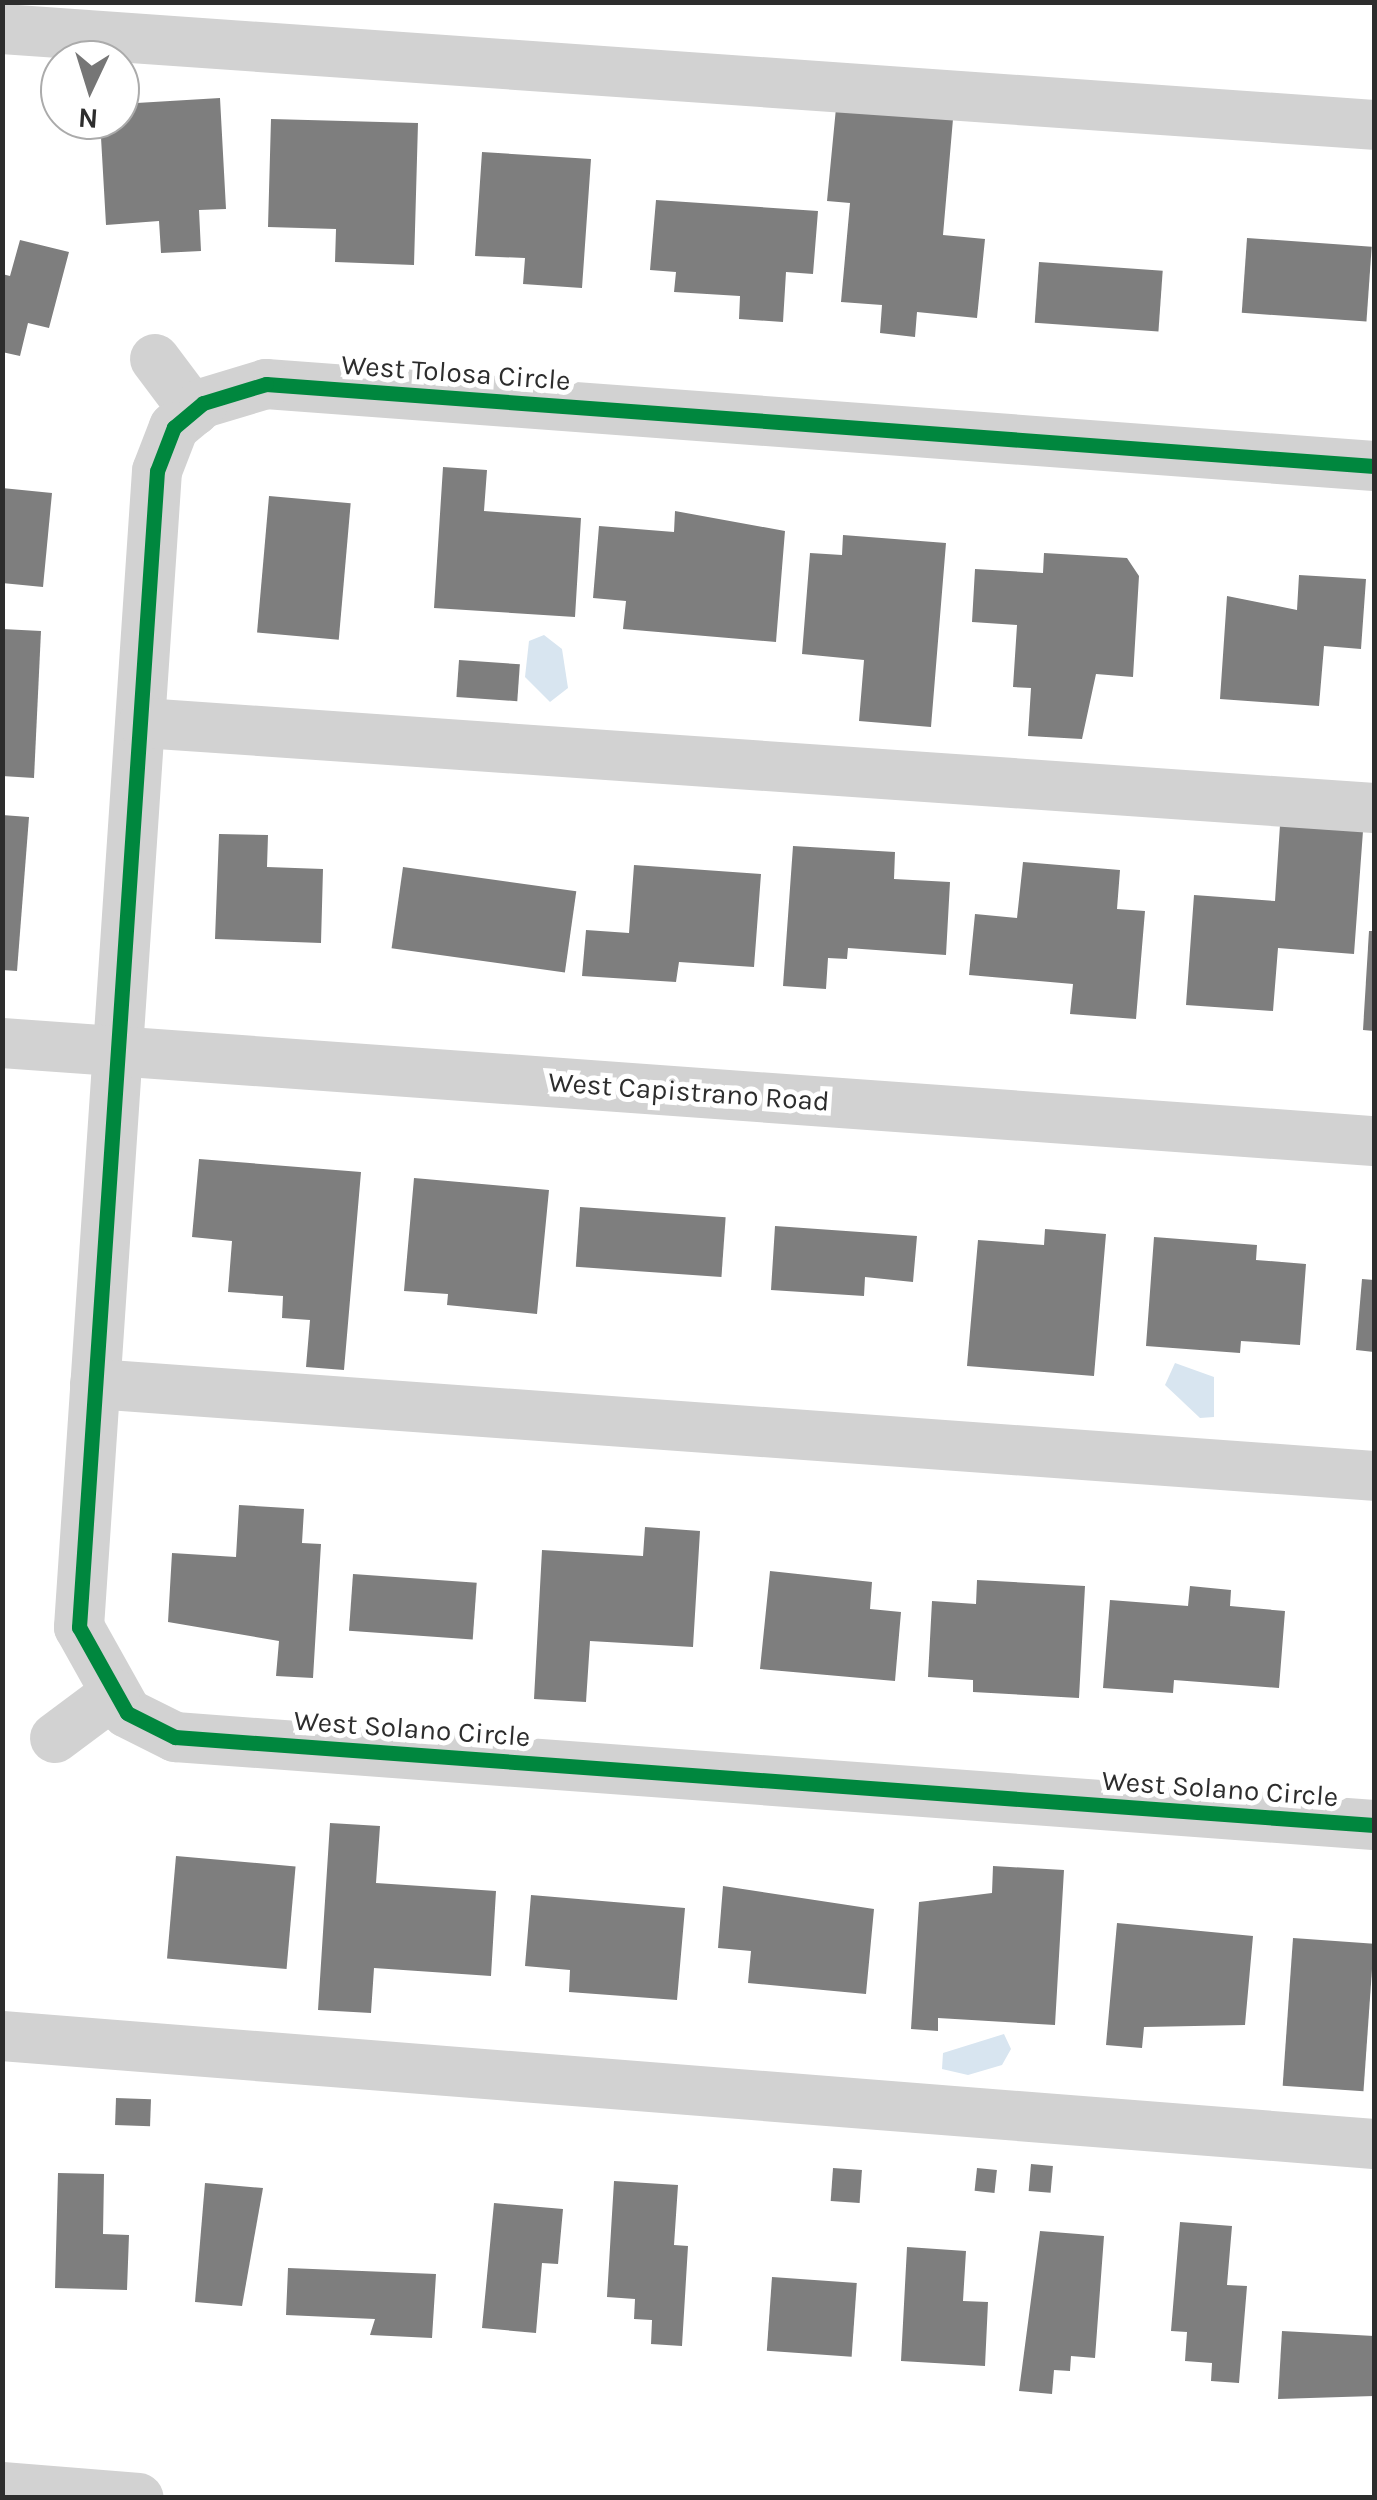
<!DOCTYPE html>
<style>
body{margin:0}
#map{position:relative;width:1377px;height:2500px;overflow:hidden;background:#fff;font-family:Karla,sans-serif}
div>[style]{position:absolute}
.water>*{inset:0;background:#d8e5f0}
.building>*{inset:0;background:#7e7e7e;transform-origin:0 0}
.minor>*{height:50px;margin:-25px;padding:0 25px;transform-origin:25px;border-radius:25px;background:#d2d2d2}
.cycleway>*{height:15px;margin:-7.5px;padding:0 7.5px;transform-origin:7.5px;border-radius:7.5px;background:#00873e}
span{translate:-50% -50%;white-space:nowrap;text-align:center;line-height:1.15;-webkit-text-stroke:10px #fff;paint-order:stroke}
.street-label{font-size:28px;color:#2d2d2d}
.frame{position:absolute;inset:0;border:5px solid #2d2d2d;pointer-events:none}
.north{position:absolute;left:40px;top:40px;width:100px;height:100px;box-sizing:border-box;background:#fff;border:2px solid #ababab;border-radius:50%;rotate:184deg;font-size:28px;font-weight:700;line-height:40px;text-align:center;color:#2d2d2d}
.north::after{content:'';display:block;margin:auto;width:35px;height:45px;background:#767676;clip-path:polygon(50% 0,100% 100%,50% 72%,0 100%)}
</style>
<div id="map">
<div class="water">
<div style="clip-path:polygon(544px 635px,562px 649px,568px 688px,550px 702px,525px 677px,529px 641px)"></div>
<div style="clip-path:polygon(1175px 1363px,1214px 1377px,1214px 1417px,1200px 1418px,1165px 1385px)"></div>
<div style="clip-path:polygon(1004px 2034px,1011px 2049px,1002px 2065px,968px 2075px,942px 2069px,943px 2053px)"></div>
</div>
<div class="building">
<div style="clip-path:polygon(220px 98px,226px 209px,199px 210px,201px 251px,161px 253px,159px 221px,106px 225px,100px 120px,120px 120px,120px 104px)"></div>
<div style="clip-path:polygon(836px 108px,953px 119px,943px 235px,985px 239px,977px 318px,917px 312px,915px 337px,880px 333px,882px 305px,841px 302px,850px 203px,827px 201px)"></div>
<div style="clip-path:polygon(271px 119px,418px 123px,414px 265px,335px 262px,336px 229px,268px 227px)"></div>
<div style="clip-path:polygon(482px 152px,591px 159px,582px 288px,523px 284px,525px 258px,475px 256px)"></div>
<div style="clip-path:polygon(656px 200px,818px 211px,813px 274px,786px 272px,783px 322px,739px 319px,740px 296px,674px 292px,676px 272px,650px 270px)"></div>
<div style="left:1247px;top:238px;width:125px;height:75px;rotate:4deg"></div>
<div style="clip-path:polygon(20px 240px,69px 252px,49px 328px,28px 323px,20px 356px,2px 352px,2px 274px,10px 276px)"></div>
<div style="left:1039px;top:262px;width:124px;height:61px;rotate:4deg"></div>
<div style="clip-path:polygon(443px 467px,487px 470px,484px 511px,581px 518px,575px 617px,434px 608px)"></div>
<div style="clip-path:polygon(2px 488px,52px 493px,43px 587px,2px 583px)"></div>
<div style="left:269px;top:496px;width:82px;height:137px;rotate:5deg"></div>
<div style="clip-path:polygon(675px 511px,785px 531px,776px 642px,623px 629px,626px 601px,593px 598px,599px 526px,674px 532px)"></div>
<div style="clip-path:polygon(843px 535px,946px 543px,931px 727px,859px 721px,864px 660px,802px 654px,810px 553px,842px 555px)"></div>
<div style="clip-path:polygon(1044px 553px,1127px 558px,1139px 576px,1133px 677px,1096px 674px,1082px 739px,1028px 736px,1031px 688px,1013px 687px,1017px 625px,972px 622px,975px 569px,1043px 573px)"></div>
<div style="clip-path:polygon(1299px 575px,1366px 579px,1361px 649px,1324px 646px,1319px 706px,1220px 699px,1227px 596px,1297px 610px)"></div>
<div style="clip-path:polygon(2px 629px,41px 631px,34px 778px,2px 776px)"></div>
<div style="left:459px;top:660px;width:61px;height:37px;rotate:4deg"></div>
<div style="clip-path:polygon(2px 815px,29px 817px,17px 971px,2px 970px)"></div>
<div style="clip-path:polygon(1280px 825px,1363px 831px,1354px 954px,1278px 948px,1273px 1011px,1186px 1005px,1194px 895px,1275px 901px)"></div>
<div style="clip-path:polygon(219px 834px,268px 835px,267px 867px,323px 869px,321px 943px,215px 939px)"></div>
<div style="clip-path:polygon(793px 846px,895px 852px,894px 879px,950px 882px,946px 955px,848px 948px,847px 959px,828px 958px,826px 989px,783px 986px)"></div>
<div style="clip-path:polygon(1023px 862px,1120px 870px,1117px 909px,1145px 911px,1136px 1019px,1070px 1014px,1073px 984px,969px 975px,975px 914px,1017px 918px)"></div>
<div style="clip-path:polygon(634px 865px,761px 874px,754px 967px,679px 962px,676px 982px,582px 976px,586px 930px,629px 933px)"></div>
<div style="left:403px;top:867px;width:175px;height:82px;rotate:8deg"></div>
<div style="clip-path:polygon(1369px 931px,1374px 931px,1374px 1031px,1363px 1030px)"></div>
<div style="clip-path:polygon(199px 1159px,361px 1172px,344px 1370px,306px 1367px,310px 1320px,282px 1318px,283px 1296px,228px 1292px,232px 1241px,192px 1237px)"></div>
<div style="clip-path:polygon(414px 1178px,549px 1190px,537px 1314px,447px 1305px,448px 1294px,404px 1291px)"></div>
<div style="left:580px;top:1207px;width:146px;height:60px;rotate:4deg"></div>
<div style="clip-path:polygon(775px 1226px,917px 1236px,913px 1282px,865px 1277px,864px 1296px,771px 1290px)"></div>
<div style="clip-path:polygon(1045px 1229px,1106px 1234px,1094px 1376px,967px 1366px,978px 1240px,1044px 1245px)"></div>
<div style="clip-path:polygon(1154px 1237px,1257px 1245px,1256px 1260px,1306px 1264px,1300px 1345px,1241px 1341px,1240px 1353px,1146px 1346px)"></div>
<div style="clip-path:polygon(1362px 1279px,1374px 1280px,1374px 1352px,1356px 1350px)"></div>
<div style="clip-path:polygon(239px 1505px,304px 1509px,302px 1543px,321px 1544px,313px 1678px,276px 1676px,279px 1641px,168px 1622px,172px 1553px,236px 1557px)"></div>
<div style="clip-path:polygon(645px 1527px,700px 1531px,693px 1647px,590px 1641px,586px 1702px,534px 1699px,542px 1550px,643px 1556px)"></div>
<div style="clip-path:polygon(770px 1571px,872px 1582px,870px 1609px,901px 1612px,895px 1681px,760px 1669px)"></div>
<div style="left:353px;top:1574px;width:124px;height:57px;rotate:4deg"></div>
<div style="clip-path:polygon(977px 1580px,1085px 1586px,1079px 1698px,973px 1692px,973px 1680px,928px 1677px,932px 1601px,976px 1604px)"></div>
<div style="clip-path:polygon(1190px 1586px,1231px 1590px,1230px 1606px,1285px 1611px,1279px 1688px,1174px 1680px,1173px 1693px,1103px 1688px,1110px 1600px,1188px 1606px)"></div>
<div style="clip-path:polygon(330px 1823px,380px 1826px,376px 1883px,496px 1891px,491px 1976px,374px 1968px,371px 2013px,318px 2010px)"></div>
<div style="left:176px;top:1856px;width:120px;height:103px;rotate:5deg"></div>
<div style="clip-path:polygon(993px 1866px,1064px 1870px,1055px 2025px,938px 2018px,938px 2031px,911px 2029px,919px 1902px,992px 1893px)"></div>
<div style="clip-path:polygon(723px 1886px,874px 1909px,866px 1994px,748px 1983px,751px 1951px,718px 1948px)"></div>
<div style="clip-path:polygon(531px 1895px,685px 1908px,677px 2000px,569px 1992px,570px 1970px,525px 1966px)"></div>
<div style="clip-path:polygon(1117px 1923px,1253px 1936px,1245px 2025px,1144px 2027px,1142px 2048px,1106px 2045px)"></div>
<div style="left:1293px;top:1938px;width:81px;height:148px;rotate:4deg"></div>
<div style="left:116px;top:2098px;width:35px;height:27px;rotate:2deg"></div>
<div style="left:1031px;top:2164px;width:22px;height:27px;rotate:5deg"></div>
<div style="left:833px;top:2168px;width:29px;height:33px;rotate:4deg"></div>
<div style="left:977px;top:2168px;width:20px;height:23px;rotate:6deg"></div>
<div style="clip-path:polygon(58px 2173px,104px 2174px,103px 2234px,129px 2235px,127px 2290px,55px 2288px)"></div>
<div style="clip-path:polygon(614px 2181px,678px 2185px,674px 2245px,688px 2246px,682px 2346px,651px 2344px,652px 2320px,634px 2319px,635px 2299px,607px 2297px)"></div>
<div style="clip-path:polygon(205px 2183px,263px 2188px,242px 2306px,195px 2302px)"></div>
<div style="clip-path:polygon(494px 2203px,563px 2209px,558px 2264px,542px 2263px,536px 2333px,482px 2328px)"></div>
<div style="clip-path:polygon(1180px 2222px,1232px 2226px,1227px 2285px,1247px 2286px,1239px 2383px,1211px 2381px,1212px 2363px,1185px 2361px,1187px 2332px,1171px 2331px)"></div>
<div style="clip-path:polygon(1040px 2231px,1104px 2236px,1095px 2358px,1071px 2356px,1070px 2371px,1054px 2370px,1052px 2394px,1019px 2391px)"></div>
<div style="clip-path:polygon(907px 2247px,966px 2251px,963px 2301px,988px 2302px,985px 2366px,901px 2361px)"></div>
<div style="clip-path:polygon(288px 2268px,436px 2274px,432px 2338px,370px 2335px,375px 2319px,286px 2315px)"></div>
<div style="left:772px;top:2277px;width:85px;height:74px;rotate:4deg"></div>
<div style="clip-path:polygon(1282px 2331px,1374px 2336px,1374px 2396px,1278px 2399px)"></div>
</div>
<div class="minor">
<div style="left:2px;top:29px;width:1375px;rotate:4deg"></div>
<div style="left:155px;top:359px;width:65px;rotate:53.1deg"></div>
<div style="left:1374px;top:466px;width:1111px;rotate:-175.77deg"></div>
<div style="left:266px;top:384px;width:66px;rotate:163.2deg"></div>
<div style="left:203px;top:403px;width:38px;rotate:140deg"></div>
<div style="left:174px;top:427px;width:47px;rotate:111.1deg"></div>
<div style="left:157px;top:471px;width:1159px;rotate:93.86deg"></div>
<div style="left:79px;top:1627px;width:98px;rotate:60.8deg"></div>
<div style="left:127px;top:1713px;width:54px;rotate:26.6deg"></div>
<div style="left:175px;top:1737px;width:1202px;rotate:4.2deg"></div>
<div style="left:143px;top:723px;width:1234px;rotate:3.95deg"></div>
<div style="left:2px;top:1043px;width:1375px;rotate:4.09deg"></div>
<div style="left:95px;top:1384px;width:1282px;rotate:4.11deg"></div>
<div style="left:55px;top:1738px;width:74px;rotate:-36.7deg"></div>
<div style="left:2px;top:2036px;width:1376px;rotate:4.5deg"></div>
<div style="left:2px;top:2487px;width:137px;rotate:4.6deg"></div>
</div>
<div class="cycleway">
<div style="left:1374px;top:466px;width:1111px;rotate:-175.77deg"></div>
<div style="left:266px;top:384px;width:66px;rotate:163.2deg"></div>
<div style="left:203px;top:403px;width:38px;rotate:140deg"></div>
<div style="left:174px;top:427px;width:47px;rotate:111.1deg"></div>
<div style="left:157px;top:471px;width:1159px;rotate:93.86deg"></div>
<div style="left:79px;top:1627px;width:98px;rotate:60.8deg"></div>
<div style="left:127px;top:1713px;width:54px;rotate:26.6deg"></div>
<div style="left:175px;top:1737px;width:1202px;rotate:4.2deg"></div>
</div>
<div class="street-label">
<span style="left:456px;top:373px;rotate:4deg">West Tolosa Circle</span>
<span style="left:689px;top:1092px;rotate:4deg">West Capistrano Road</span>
<span style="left:412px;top:1729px;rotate:4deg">West Solano Circle</span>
<span style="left:1220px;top:1789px;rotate:4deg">West Solano Circle</span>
</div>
<div class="frame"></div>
<div class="north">N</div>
</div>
